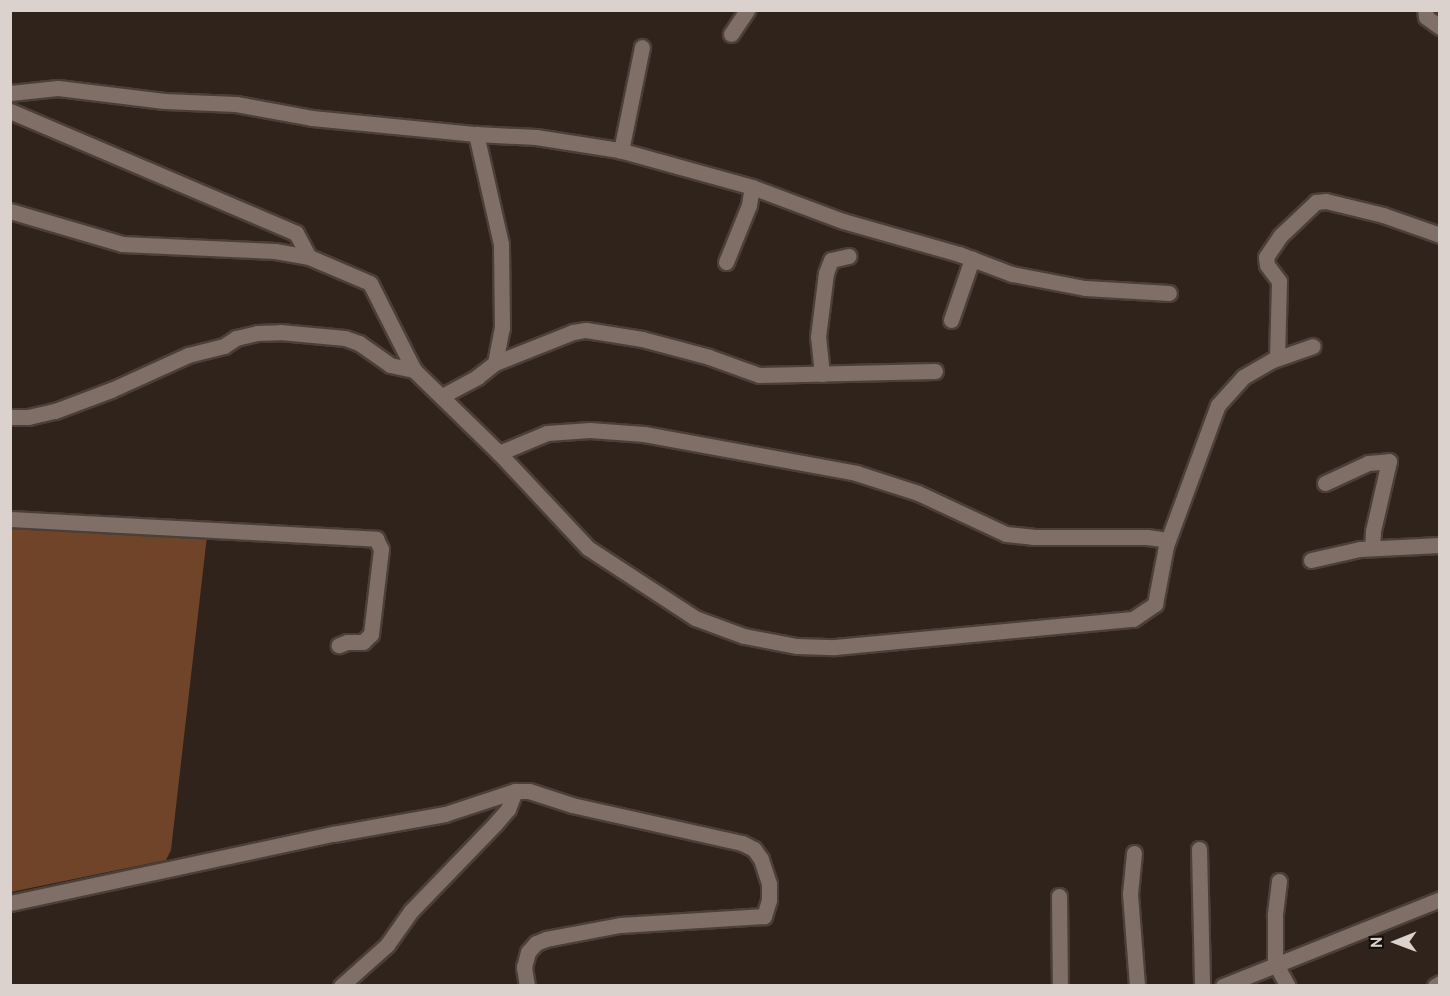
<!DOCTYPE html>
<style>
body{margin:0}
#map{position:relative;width:1450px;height:996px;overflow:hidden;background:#30231b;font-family:Overpass,sans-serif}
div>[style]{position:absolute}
.forest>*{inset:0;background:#704428}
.roads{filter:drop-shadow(2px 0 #4b3f39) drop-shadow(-2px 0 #4b3f39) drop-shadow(0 2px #4b3f39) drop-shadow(0 -2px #4b3f39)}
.street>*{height:15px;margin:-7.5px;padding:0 7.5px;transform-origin:7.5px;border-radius:7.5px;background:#7f6f66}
span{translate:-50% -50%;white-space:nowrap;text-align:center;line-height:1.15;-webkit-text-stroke:4.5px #130e0a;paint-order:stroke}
.frame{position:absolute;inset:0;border:12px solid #dbd2cd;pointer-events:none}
.north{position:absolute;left:1366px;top:912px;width:60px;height:60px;-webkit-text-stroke:4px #130e0a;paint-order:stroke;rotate:269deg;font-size:16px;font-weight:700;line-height:24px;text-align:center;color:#dbd2cd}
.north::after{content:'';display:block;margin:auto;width:21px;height:27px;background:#dbd2cd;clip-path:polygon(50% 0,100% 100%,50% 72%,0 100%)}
</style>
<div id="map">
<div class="forest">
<div style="clip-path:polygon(11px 527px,207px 536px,171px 850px,166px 860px,11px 892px)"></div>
</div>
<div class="roads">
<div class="street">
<div style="left:1425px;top:10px;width:7px;rotate:82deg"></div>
<div style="left:1426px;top:17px;width:17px;rotate:36deg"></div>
<div style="left:731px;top:34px;width:29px;rotate:-56deg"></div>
<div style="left:10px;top:93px;width:48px;rotate:-5.9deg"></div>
<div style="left:58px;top:88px;width:107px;rotate:7deg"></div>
<div style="left:164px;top:101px;width:72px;rotate:2.4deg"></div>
<div style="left:236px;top:104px;width:77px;rotate:10.4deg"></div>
<div style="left:312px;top:118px;width:165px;rotate:5.6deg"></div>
<div style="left:476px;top:134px;width:60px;rotate:2.9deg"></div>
<div style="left:536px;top:137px;width:84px;rotate:8.9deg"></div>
<div style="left:619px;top:150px;width:138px;rotate:15.5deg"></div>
<div style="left:752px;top:187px;width:97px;rotate:20.5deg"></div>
<div style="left:843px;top:221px;width:121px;rotate:15.9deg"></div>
<div style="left:959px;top:254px;width:57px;rotate:20.7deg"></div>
<div style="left:1012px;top:274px;width:74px;rotate:10.9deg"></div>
<div style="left:1085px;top:288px;width:84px;rotate:3.4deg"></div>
<div style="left:10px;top:111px;width:311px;rotate:23.1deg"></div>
<div style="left:296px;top:233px;width:27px;rotate:62deg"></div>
<div style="left:621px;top:151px;width:106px;rotate:-78.6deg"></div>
<div style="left:10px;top:211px;width:117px;rotate:16.4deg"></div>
<div style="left:122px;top:244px;width:153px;rotate:2.6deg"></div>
<div style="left:275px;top:251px;width:35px;rotate:10deg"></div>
<div style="left:309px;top:257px;width:66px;rotate:23.1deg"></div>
<div style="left:370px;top:283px;width:97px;rotate:63.2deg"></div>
<div style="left:726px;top:262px;width:61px;rotate:-68deg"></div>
<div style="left:749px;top:205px;width:18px;rotate:-81deg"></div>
<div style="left:951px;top:320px;width:65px;rotate:-71deg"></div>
<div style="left:1277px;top:358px;width:77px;rotate:-88.5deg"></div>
<div style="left:1279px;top:281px;width:20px;rotate:-127deg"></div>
<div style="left:1267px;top:265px;width:8px;rotate:-97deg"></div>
<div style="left:1266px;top:257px;width:25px;rotate:-56deg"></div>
<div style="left:1280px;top:236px;width:50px;rotate:-43.4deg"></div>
<div style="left:1316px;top:202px;width:10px;rotate:-6deg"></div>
<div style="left:1326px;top:201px;width:59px;rotate:13.8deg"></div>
<div style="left:1383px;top:215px;width:60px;rotate:19.3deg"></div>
<div style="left:495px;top:363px;width:84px;rotate:-21.7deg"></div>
<div style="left:573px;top:332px;width:13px;rotate:-9deg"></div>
<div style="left:586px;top:330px;width:57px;rotate:9.1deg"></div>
<div style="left:642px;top:339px;width:69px;rotate:15deg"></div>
<div style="left:709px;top:357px;width:53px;rotate:19.8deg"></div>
<div style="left:759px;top:375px;width:176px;rotate:-1.3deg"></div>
<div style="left:822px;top:374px;width:37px;rotate:-96deg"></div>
<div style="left:818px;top:337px;width:64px;rotate:-82.9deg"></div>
<div style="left:826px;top:273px;width:14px;rotate:-69deg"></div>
<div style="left:831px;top:260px;width:18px;rotate:-13deg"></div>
<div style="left:442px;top:396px;width:40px;rotate:-28deg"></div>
<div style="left:477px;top:377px;width:23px;rotate:-38deg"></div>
<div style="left:495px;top:363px;width:36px;rotate:-79deg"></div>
<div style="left:502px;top:328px;width:84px;rotate:-90.7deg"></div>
<div style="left:501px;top:244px;width:113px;rotate:-102.8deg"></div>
<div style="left:10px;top:417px;width:18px"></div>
<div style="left:28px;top:417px;width:28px;rotate:-13deg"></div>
<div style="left:55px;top:411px;width:60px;rotate:-20.6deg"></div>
<div style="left:111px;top:390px;width:85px;rotate:-24.4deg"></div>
<div style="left:188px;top:355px;width:37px;rotate:-14deg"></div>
<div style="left:224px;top:346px;width:14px;rotate:-34deg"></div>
<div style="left:236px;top:338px;width:22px;rotate:-13deg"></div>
<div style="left:257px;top:333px;width:23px;rotate:-2deg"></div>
<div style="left:280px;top:332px;width:65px;rotate:5.3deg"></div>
<div style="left:345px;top:338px;width:15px;rotate:20deg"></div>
<div style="left:359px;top:343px;width:38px;rotate:35deg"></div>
<div style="left:390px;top:365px;width:25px;rotate:12deg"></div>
<div style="left:414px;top:370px;width:119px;rotate:44.3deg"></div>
<div style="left:499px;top:453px;width:130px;rotate:46.9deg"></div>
<div style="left:588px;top:548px;width:128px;rotate:33.2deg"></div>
<div style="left:695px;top:618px;width:52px;rotate:20.2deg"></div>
<div style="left:744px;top:636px;width:54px;rotate:10.7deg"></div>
<div style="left:797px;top:646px;width:38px;rotate:2deg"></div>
<div style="left:835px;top:647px;width:299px;rotate:-5.4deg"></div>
<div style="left:1133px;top:619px;width:27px;rotate:-34deg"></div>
<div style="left:1155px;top:604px;width:59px;rotate:-79.3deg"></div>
<div style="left:1166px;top:546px;width:150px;rotate:-69.8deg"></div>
<div style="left:1218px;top:405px;width:38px;rotate:-48deg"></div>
<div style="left:1243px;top:377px;width:34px;rotate:-30deg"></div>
<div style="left:1273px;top:360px;width:42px;rotate:-19.3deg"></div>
<div style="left:499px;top:453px;width:52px;rotate:-22.6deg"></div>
<div style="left:547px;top:433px;width:43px;rotate:-4deg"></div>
<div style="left:590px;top:430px;width:54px;rotate:4.2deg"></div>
<div style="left:644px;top:434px;width:216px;rotate:10.4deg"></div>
<div style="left:856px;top:473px;width:65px;rotate:17.9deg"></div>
<div style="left:918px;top:493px;width:97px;rotate:25deg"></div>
<div style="left:1006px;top:534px;width:27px;rotate:6deg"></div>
<div style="left:1033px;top:537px;width:114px"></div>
<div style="left:1147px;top:537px;width:21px;rotate:8deg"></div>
<div style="left:1325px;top:483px;width:47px;rotate:-24.9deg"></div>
<div style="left:1368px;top:463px;width:21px;rotate:-5deg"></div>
<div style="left:1389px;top:461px;width:72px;rotate:102.9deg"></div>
<div style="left:1373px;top:531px;width:17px;rotate:93deg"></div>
<div style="left:10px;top:519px;width:367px;rotate:3.1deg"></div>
<div style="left:376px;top:539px;width:11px;rotate:63deg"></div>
<div style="left:381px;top:549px;width:86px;rotate:96.7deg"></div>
<div style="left:371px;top:634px;width:11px;rotate:135deg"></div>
<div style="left:363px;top:642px;width:16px;rotate:180deg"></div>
<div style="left:347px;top:642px;width:9px;rotate:159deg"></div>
<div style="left:1311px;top:560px;width:50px;rotate:-12.7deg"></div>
<div style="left:1360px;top:549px;width:80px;rotate:-2.9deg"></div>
<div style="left:1199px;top:849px;width:137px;rotate:88.7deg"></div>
<div style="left:1134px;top:853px;width:41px;rotate:95.6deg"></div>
<div style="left:1130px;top:894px;width:92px;rotate:85.6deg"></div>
<div style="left:1279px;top:881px;width:35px;rotate:97deg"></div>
<div style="left:1275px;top:916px;width:47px;rotate:90deg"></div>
<div style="left:1275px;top:963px;width:26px;rotate:61deg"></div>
<div style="left:1059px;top:896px;width:90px;rotate:89.4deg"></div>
<div style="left:10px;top:903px;width:330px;rotate:-12.1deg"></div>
<div style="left:333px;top:834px;width:114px;rotate:-10.1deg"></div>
<div style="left:445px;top:814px;width:74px;rotate:-18.2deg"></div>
<div style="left:515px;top:791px;width:14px"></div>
<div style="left:529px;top:791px;width:45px;rotate:18deg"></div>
<div style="left:572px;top:805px;width:174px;rotate:12.6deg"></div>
<div style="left:742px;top:843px;width:13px;rotate:27deg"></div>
<div style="left:754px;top:849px;width:12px;rotate:55deg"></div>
<div style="left:761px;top:859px;width:26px;rotate:72deg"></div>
<div style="left:769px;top:884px;width:16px;rotate:90deg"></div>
<div style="left:769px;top:900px;width:17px;rotate:107deg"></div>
<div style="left:764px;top:916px;width:144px;rotate:176.4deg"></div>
<div style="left:620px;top:925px;width:75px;rotate:169.3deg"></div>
<div style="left:546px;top:939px;width:11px;rotate:158deg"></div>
<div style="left:536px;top:943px;width:12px;rotate:132deg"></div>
<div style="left:528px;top:952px;width:16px;rotate:105deg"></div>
<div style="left:524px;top:967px;width:19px;rotate:81deg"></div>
<div style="left:341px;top:986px;width:62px;rotate:-41.7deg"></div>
<div style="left:387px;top:945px;width:42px;rotate:-54.8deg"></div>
<div style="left:411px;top:911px;width:121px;rotate:-46deg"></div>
<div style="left:495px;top:824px;width:20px;rotate:-49deg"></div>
<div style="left:508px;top:809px;width:19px;rotate:-69deg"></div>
<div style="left:1223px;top:986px;width:234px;rotate:-21.8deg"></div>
<div style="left:1435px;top:986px;width:6px;rotate:-31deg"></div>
</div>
</div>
<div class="frame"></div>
<div class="north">N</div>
</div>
